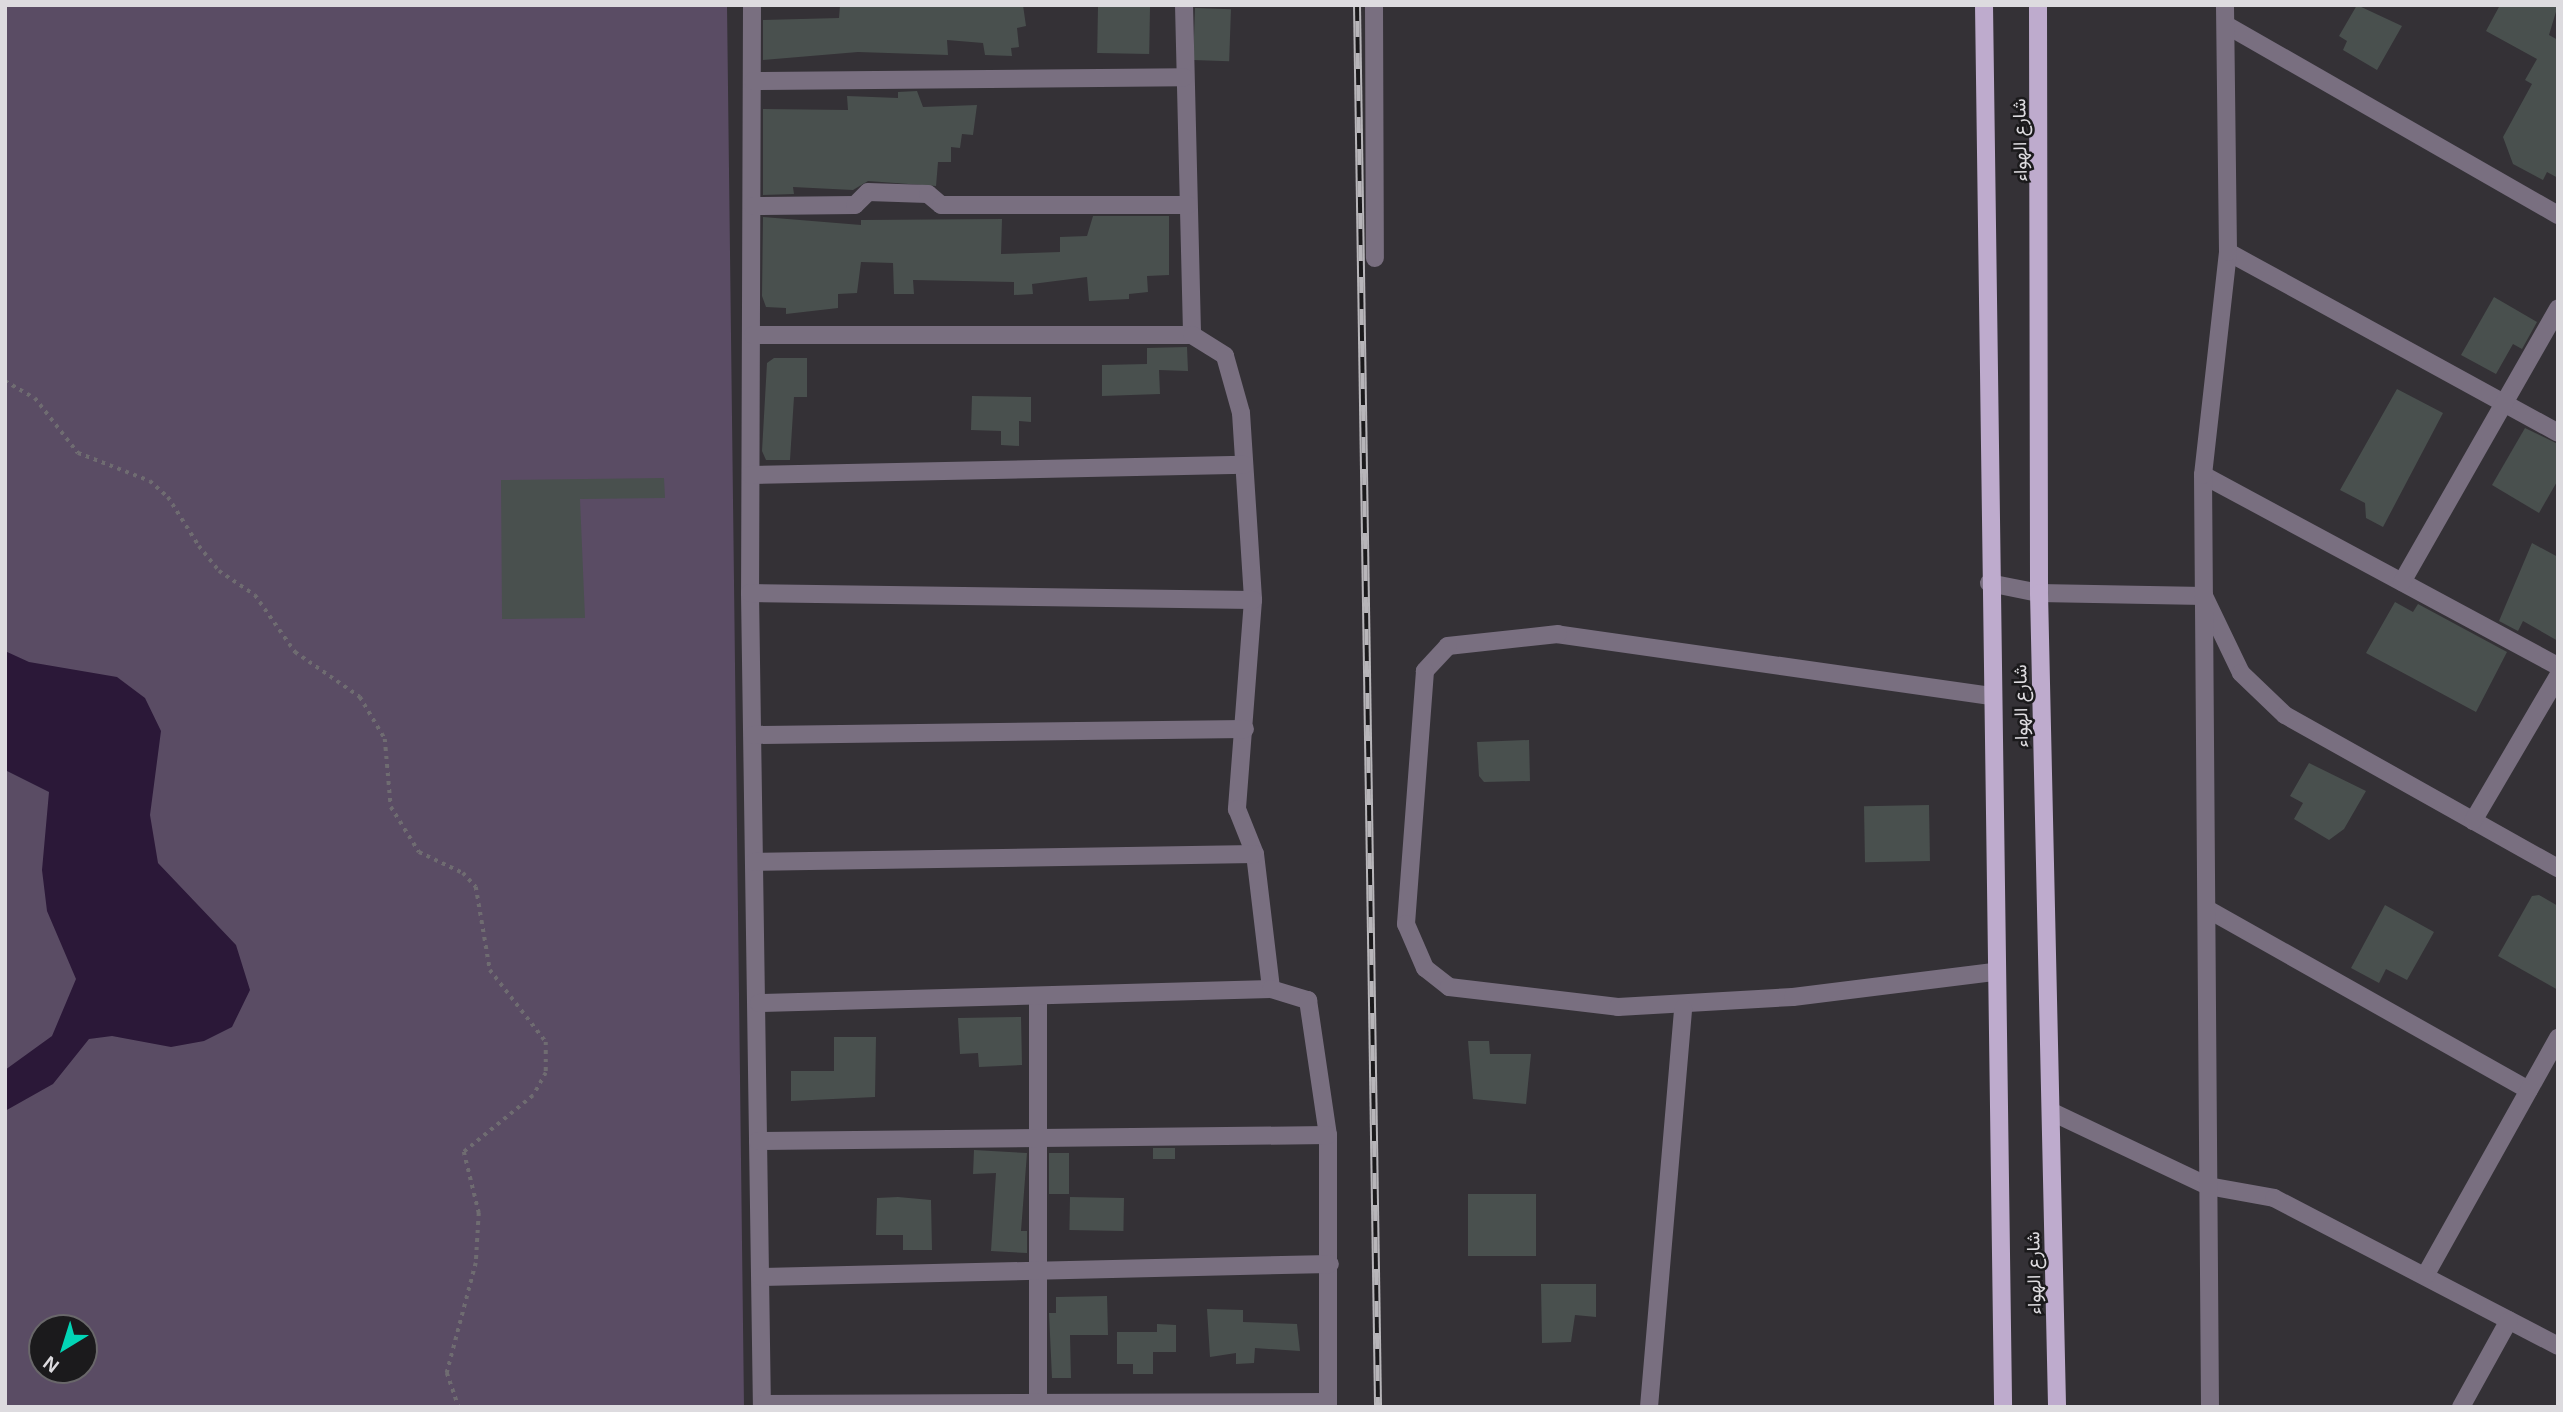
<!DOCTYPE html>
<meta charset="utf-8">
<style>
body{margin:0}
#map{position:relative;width:2563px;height:1412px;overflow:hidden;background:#343136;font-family:Arial,Vazirmatn,sans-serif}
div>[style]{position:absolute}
.green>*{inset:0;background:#5a4c64}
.water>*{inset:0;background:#2b1838}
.building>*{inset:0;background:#49504e;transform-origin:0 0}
.path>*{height:3.5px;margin-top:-1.75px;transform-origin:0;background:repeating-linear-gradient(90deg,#6f6c71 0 3.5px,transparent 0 8.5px)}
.minor>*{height:18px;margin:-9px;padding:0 9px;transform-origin:9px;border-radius:9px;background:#796f80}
.major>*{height:18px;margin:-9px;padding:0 9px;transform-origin:9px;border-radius:9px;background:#beabcd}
.rail>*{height:8px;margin-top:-4px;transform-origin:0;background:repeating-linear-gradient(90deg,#1b1a1c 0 16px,#b7b5b9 0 32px);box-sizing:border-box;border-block:2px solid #b7b5b9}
span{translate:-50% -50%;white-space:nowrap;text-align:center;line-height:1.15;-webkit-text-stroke:5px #1b1a1c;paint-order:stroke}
.street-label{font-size:19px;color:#dddbdf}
.frame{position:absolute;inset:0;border:7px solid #dddbdf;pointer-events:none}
.north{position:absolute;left:28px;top:1314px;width:70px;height:70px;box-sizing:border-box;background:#1b1a1c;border:2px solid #69676a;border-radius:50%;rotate:218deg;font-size:19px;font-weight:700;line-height:28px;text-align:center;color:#dddbdf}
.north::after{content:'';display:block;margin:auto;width:24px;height:32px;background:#02d5b6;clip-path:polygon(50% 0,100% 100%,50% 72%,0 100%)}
</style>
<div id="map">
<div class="green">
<div style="clip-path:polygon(evenodd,5px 5px,727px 5px,744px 1407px,5px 1407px,5px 5px,42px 1328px,84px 1328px,84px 1370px,42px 1370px,42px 1328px)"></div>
</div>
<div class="water">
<div style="clip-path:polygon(5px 651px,29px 662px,117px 677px,145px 698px,161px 731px,150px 815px,158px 863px,236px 945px,250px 990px,232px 1027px,204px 1041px,171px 1047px,112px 1036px,89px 1039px,53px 1084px,5px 1111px,5px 1070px,52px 1036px,76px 979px,47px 911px,42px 870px,49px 792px,5px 770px)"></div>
</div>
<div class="building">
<div style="clip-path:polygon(840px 5px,1023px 5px,1026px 26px,1017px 28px,1019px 47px,1011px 48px,1012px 56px,985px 55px,983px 43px,947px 40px,948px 55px,858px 52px,763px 60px,763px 20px,839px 18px)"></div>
<div style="clip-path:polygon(2357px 5px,2402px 26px,2377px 70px,2343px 50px,2347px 41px,2339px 36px)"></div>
<div style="clip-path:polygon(2500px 5px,2558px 5px,2549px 35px,2558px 40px,2558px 178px,2547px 172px,2543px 180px,2513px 164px,2503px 137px,2532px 84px,2525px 80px,2537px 59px,2486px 31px)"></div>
<div style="left:1150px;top:7px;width:47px;height:52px;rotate:91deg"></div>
<div style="left:1195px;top:8px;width:36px;height:52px;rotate:2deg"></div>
<div style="clip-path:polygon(917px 91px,923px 107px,977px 105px,973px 135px,962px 134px,960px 148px,951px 147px,951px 162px,938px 162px,936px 186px,868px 181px,853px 190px,793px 187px,794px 194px,763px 195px,763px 109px,848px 110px,847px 96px,898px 98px,898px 92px)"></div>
<div style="clip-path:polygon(1093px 216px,1169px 216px,1169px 275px,1147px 276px,1148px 292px,1129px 294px,1129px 299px,1089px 301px,1087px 277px,1032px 284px,1033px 294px,1014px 295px,1014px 282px,913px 280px,914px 294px,894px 294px,893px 263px,861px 262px,857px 293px,838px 294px,838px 308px,786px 314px,786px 308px,766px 307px,762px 296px,763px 217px,861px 225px,861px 220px,1002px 219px,1001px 254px,1060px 252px,1060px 237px,1087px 236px)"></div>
<div style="clip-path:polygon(2494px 297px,2537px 322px,2522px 349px,2513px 344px,2496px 374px,2461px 355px)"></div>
<div style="clip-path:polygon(1187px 347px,1188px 371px,1159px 370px,1160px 394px,1102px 396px,1102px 365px,1147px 364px,1147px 348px)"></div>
<div style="clip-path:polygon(774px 358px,807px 358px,807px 397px,794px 397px,790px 460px,766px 460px,762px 451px,767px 363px)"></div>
<div style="clip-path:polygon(2397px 389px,2443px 413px,2383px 527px,2366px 518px,2365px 503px,2340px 490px)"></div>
<div style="clip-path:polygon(972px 396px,1031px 397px,1031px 422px,1019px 421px,1019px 446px,1001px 445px,1001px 431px,971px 430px)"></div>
<div style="clip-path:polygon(2525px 428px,2558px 444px,2558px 480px,2539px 513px,2492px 485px)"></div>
<div style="clip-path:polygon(664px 478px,665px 498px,580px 499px,585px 618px,502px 619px,501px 480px)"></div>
<div style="clip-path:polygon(2532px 543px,2558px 557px,2558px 641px,2523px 621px,2518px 631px,2499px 621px)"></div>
<div style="clip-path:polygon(2395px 602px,2413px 612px,2418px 604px,2507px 652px,2476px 712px,2366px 653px)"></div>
<div style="clip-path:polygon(1529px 740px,1530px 781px,1484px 782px,1479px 776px,1477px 742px)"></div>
<div style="clip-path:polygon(2309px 763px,2366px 791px,2344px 829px,2329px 840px,2294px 819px,2303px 803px,2290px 796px)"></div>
<div style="left:1929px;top:805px;width:56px;height:65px;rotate:89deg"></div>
<div style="clip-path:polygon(2539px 895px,2558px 906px,2558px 990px,2498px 956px,2532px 896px)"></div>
<div style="clip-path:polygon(2385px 905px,2434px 932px,2407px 980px,2386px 969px,2379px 983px,2351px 968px)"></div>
<div style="clip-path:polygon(1021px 1017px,1022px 1065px,979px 1067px,978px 1053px,960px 1054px,958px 1018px)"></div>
<div style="clip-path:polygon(834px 1037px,876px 1037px,875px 1097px,791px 1101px,791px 1071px,834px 1071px)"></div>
<div style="clip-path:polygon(1468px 1041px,1489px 1041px,1490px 1054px,1531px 1054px,1526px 1104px,1473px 1099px)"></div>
<div style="left:1153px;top:1148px;width:22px;height:11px"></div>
<div style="clip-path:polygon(974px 1150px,1027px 1153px,1021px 1231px,1027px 1231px,1027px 1253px,991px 1251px,996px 1173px,973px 1174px)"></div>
<div style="left:1049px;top:1153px;width:20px;height:41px"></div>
<div style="left:1468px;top:1194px;width:68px;height:62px"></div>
<div style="clip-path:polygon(898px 1197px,931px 1200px,932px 1250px,903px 1250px,903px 1235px,876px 1235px,877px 1198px)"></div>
<div style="left:1070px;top:1197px;width:54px;height:33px;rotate:1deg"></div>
<div style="clip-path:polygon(1541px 1284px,1596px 1284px,1596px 1317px,1575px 1315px,1571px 1342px,1542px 1343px)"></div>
<div style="clip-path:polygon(1107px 1296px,1108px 1335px,1070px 1335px,1071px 1378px,1052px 1378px,1049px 1313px,1056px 1313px,1056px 1297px)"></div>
<div style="clip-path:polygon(1207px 1309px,1243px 1310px,1243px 1322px,1297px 1324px,1300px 1351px,1255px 1348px,1254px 1363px,1236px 1364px,1236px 1353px,1210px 1357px)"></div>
<div style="clip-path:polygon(1157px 1324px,1176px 1325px,1176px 1352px,1153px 1352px,1153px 1374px,1133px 1374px,1133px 1364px,1117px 1364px,1117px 1332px,1157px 1332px)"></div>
</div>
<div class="path">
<div style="left:5px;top:381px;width:34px;rotate:30deg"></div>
<div style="left:35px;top:398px;width:70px;rotate:52deg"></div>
<div style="left:78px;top:453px;width:77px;rotate:21.3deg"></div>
<div style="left:150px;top:481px;width:24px;rotate:42deg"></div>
<div style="left:168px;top:497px;width:58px;rotate:57.7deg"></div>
<div style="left:199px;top:546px;width:32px;rotate:51deg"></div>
<div style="left:219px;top:571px;width:43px;rotate:33.7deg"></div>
<div style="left:255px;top:595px;width:70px;rotate:54.9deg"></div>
<div style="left:295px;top:652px;width:79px;rotate:34.7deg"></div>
<div style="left:360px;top:697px;width:49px;rotate:59.2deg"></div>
<div style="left:385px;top:739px;width:68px;rotate:85deg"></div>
<div style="left:391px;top:807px;width:53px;rotate:58.1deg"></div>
<div style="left:419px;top:852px;width:49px;rotate:25.5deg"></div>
<div style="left:463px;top:873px;width:19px;rotate:47deg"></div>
<div style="left:476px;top:887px;width:84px;rotate:80.4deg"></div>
<div style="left:490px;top:970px;width:91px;rotate:52.1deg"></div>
<div style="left:546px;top:1042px;width:31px;rotate:90deg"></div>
<div style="left:546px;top:1073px;width:26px;rotate:119deg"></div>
<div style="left:533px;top:1096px;width:89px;rotate:140.9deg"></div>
<div style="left:464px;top:1152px;width:63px;rotate:76.2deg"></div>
<div style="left:479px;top:1213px;width:50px;rotate:93.4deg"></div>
<div style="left:476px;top:1263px;width:114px;rotate:104.8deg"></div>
<div style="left:447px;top:1373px;width:36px;rotate:71deg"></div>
</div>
<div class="minor">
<div style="left:752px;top:5px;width:588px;rotate:90.19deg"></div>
<div style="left:750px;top:593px;width:814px;rotate:89.16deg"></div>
<div style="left:1184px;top:5px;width:330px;rotate:88.6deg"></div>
<div style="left:1374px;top:5px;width:253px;rotate:89.8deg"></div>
<div style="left:2228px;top:26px;width:380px;rotate:29.8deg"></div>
<div style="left:753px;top:81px;width:431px;rotate:-0.5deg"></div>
<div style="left:753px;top:206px;width:102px;rotate:-0.6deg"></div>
<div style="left:855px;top:205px;width:18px;rotate:-45deg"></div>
<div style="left:868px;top:192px;width:60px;rotate:1.9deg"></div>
<div style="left:928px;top:194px;width:17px;rotate:40deg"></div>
<div style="left:941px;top:205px;width:247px"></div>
<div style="left:2228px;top:252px;width:376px;rotate:28.7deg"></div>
<div style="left:753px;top:335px;width:439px"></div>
<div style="left:1192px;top:335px;width:39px;rotate:32deg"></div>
<div style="left:1225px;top:356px;width:59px;rotate:74.3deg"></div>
<div style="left:1241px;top:413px;width:187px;rotate:86.3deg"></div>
<div style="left:1253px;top:600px;width:210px;rotate:94.4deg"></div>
<div style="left:1237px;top:809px;width:48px;rotate:68.2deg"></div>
<div style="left:1255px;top:854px;width:136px;rotate:83.2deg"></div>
<div style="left:751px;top:475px;width:493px;rotate:-1.2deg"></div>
<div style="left:2203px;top:475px;width:403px;rotate:28.3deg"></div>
<div style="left:2402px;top:582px;width:315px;rotate:-60.3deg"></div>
<div style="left:1989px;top:583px;width:51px;rotate:11.3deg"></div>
<div style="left:2039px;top:593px;width:165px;rotate:1deg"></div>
<div style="left:2204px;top:596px;width:85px;rotate:64.3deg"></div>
<div style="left:2241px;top:673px;width:61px;rotate:43.7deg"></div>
<div style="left:2285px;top:715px;width:313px;rotate:29.3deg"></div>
<div style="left:750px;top:593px;width:503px;rotate:0.8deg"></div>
<div style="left:1991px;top:696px;width:437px;rotate:-171.9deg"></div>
<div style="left:1558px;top:634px;width:111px;rotate:173.8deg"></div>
<div style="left:1448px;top:646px;width:34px;rotate:133deg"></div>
<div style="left:1425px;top:671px;width:254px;rotate:94.3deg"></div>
<div style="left:1406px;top:924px;width:48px;rotate:66.6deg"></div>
<div style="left:1425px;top:968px;width:31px;rotate:38deg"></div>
<div style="left:1449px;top:987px;width:170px;rotate:6.7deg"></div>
<div style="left:1618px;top:1007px;width:175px;rotate:-3.3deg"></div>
<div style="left:1793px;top:997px;width:202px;rotate:-7.1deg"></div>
<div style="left:753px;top:735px;width:492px;rotate:-0.7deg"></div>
<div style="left:2473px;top:821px;width:168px;rotate:-59.6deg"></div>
<div style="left:754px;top:862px;width:501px;rotate:-0.91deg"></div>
<div style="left:2209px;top:910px;width:367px;rotate:29.4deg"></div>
<div style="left:1038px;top:997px;width:410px;rotate:90deg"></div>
<div style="left:759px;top:1003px;width:512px;rotate:-1.57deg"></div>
<div style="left:1271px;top:989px;width:39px;rotate:17deg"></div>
<div style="left:1308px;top:1000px;width:136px;rotate:81.6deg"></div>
<div style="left:1328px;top:1135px;width:272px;rotate:90deg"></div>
<div style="left:2052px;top:1112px;width:173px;rotate:25.4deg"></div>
<div style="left:2208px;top:1186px;width:67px;rotate:10.3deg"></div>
<div style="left:2274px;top:1198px;width:320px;rotate:27.5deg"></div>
<div style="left:758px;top:1141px;width:570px;rotate:-0.6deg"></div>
<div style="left:2425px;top:1276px;width:273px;rotate:-60.8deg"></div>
<div style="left:761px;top:1277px;width:569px;rotate:-1.31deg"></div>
<div style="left:762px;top:1404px;width:566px;rotate:-0.2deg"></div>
<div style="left:1649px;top:1407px;width:400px;rotate:-85.1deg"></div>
<div style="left:2210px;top:1407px;width:932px;rotate:-90.43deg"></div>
<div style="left:2203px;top:475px;width:224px;rotate:-83.6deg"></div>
<div style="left:2228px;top:252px;width:247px;rotate:-90.7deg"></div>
<div style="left:2461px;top:1407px;width:99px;rotate:-61.1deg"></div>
</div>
<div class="major">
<div style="left:1984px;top:5px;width:1402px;rotate:89.22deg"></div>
<div style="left:2038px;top:5px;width:588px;rotate:89.9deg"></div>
<div style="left:2039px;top:593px;width:814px;rotate:88.73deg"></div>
</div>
<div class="rail">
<div style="left:1357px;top:5px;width:1402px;rotate:89.14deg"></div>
</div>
<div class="street-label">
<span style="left:2020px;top:140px;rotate:-91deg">شارع الهواء</span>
<span style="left:2021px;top:706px;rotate:-91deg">شارع الهواء</span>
<span style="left:2034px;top:1273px;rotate:-91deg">شارع الهواء</span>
</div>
<div class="frame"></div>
<div class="north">N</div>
</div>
